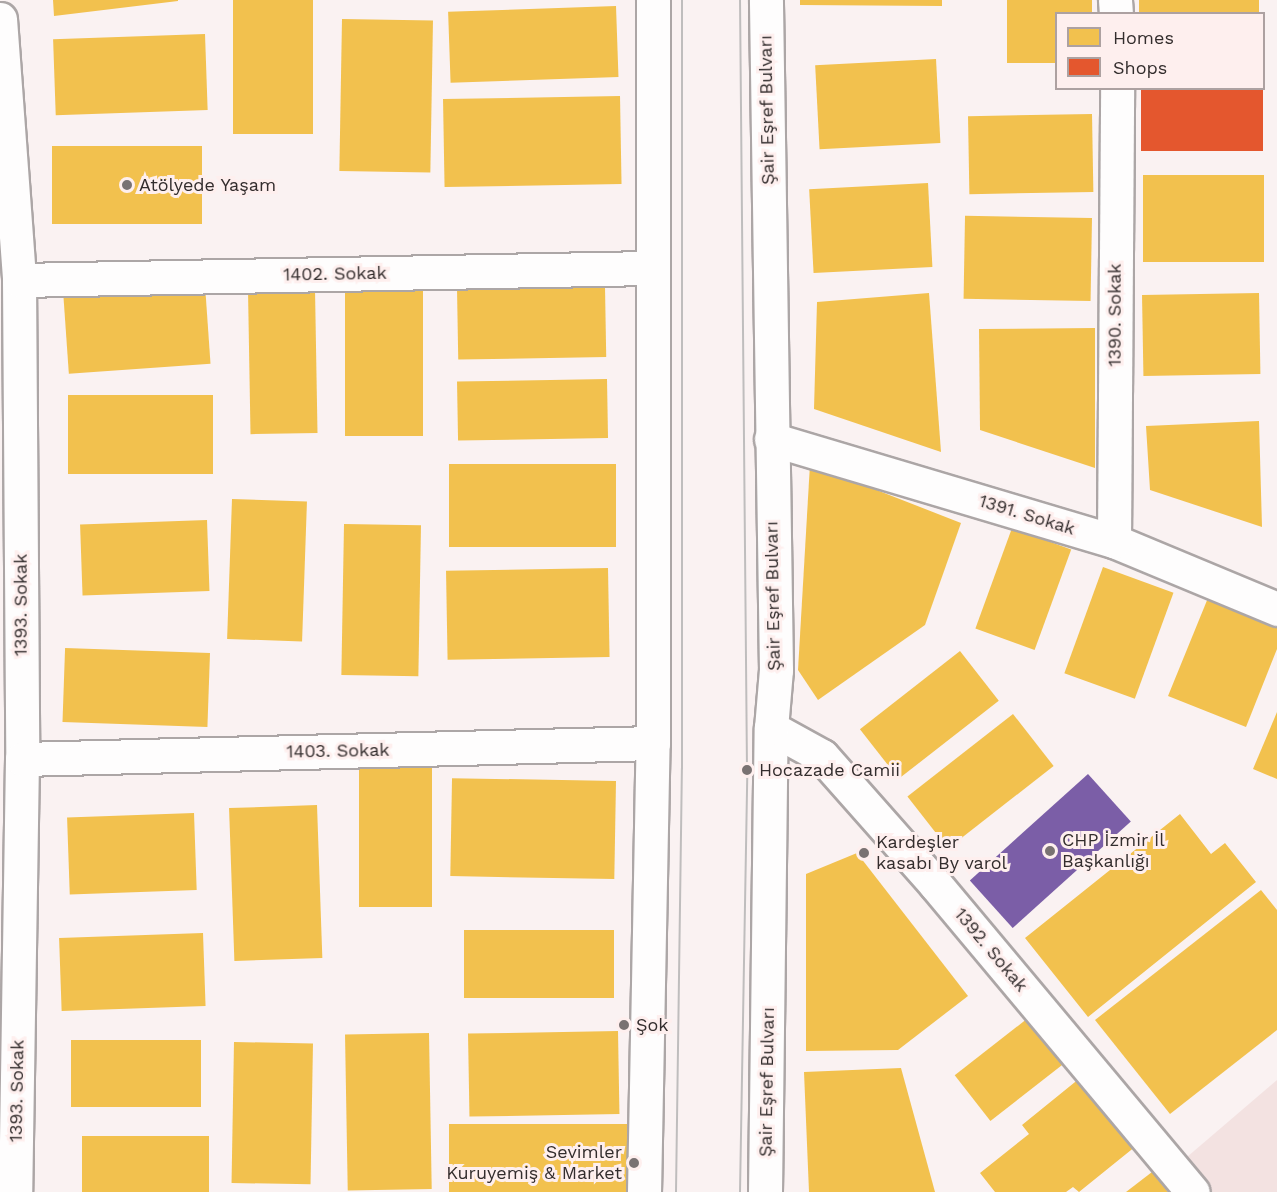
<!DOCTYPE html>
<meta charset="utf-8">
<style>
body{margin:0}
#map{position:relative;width:1277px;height:1192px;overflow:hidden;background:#faf2f2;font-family:"Work Sans",sans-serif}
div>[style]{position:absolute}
.built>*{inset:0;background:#f3e2e1}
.homes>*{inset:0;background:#f2c14e;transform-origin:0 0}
.shops>*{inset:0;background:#e4572e;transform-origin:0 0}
.offices>*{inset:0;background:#7b5ea7;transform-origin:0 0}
.roads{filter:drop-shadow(2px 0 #aca6a6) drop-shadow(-2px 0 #aca6a6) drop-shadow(0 2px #aca6a6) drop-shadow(0 -2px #aca6a6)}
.minor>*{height:33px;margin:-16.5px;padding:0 16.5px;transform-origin:16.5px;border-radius:16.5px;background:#fefdfd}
.primary>*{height:33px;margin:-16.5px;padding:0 16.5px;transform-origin:16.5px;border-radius:16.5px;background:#fefdfd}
.tram>*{height:1.5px;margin:-0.75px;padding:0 0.75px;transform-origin:0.75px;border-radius:0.75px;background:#bfbdbd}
.dots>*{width:16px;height:16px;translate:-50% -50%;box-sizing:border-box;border:3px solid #feefee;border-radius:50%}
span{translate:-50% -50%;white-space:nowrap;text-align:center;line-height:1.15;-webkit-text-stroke:6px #feefee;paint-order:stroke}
.street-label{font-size:18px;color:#332d2d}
.poi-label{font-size:18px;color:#332d2d}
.left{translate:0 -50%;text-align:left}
.right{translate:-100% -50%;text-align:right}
.legend{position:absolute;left:1055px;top:12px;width:210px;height:78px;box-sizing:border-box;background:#feefee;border:2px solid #ada1a1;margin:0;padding:8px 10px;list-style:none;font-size:18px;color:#332d2d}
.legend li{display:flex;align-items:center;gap:12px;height:30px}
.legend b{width:30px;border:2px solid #ada1a1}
</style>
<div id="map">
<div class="built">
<div style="clip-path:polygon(1277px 1080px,1277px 1192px,1207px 1192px,1180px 1163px)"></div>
</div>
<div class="homes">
<div style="clip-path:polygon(53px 0,178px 0,178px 1px,54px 16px)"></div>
<div style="left:233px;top:0;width:80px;height:134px"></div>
<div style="clip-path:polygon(800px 0,942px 0,942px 6px,800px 5px)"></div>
<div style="clip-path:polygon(1007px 0,1092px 0,1092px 14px,1056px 14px,1056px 63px,1007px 63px)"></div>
<div style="left:1139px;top:0;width:120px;height:14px"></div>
<div style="left:616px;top:6px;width:71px;height:168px;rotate:88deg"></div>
<div style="left:342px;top:19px;width:91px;height:152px;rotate:1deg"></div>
<div style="left:205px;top:34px;width:76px;height:152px;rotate:88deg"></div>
<div style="left:936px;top:59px;width:84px;height:121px;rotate:87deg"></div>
<div style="left:620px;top:96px;width:88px;height:177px;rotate:89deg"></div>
<div style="left:1092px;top:114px;width:78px;height:124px;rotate:89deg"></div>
<div style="left:202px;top:146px;width:78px;height:150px;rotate:90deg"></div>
<div style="left:1143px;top:175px;width:121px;height:87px"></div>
<div style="left:928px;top:183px;width:84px;height:119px;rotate:87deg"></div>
<div style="left:1092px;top:218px;width:83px;height:127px;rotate:91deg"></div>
<div style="left:205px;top:285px;width:79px;height:142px;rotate:86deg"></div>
<div style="left:605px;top:287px;width:70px;height:148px;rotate:89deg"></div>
<div style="left:315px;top:289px;width:144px;height:67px;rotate:89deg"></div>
<div style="left:423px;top:289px;width:147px;height:78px;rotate:90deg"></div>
<div style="clip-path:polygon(929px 293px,941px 452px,814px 409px,817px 302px)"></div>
<div style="left:1259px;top:293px;width:81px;height:117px;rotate:89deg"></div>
<div style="clip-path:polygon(1095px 328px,1095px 468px,980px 430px,979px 329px)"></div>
<div style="left:607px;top:379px;width:59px;height:150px;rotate:89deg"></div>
<div style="left:213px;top:395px;width:79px;height:145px;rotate:90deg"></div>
<div style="clip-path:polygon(1259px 421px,1262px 527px,1150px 490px,1146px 426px)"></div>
<div style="left:449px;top:464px;width:167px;height:83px"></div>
<div style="clip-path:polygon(810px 464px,961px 523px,925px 625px,818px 700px,798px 670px)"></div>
<div style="left:232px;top:499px;width:75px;height:140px;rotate:2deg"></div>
<div style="left:207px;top:520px;width:71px;height:127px;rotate:88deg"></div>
<div style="left:344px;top:524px;width:77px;height:151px;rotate:1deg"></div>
<div style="left:1012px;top:528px;width:63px;height:107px;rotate:20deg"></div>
<div style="left:1103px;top:567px;width:75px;height:113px;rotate:20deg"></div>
<div style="left:608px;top:568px;width:89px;height:162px;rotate:89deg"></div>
<div style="clip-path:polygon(1210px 593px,1277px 619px,1277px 649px,1246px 727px,1168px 696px)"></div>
<div style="left:960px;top:651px;width:63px;height:127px;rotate:52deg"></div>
<div style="left:210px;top:653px;width:74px;height:145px;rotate:92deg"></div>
<div style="clip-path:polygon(1277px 712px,1277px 779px,1253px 769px)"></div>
<div style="left:1013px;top:714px;width:66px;height:134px;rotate:52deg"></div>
<div style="left:432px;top:764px;width:143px;height:73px;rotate:90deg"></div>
<div style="left:616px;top:781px;width:98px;height:164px;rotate:91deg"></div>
<div style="left:317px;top:805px;width:153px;height:88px;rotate:88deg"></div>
<div style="left:194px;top:813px;width:77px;height:127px;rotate:88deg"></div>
<div style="clip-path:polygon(1180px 814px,1211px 854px,1225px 843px,1256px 882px,1088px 1017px,1025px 938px)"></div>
<div style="clip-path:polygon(857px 853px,968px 996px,898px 1050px,806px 1051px,806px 874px)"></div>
<div style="clip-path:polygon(1261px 890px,1277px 910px,1277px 1030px,1170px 1114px,1095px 1020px)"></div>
<div style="left:614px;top:930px;width:68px;height:150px;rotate:90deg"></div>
<div style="left:203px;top:933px;width:73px;height:144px;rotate:88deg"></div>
<div style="left:1028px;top:1018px;width:58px;height:93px;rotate:52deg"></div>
<div style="left:618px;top:1031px;width:83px;height:150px;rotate:89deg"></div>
<div style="left:429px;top:1033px;width:156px;height:84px;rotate:89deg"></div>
<div style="left:201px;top:1040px;width:67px;height:130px;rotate:90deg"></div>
<div style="left:234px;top:1042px;width:79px;height:141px;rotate:1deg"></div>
<div style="clip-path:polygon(901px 1068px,935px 1192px,809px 1192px,804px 1072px)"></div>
<div style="clip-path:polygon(1080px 1078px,1136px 1146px,1079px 1192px,1073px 1187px,1066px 1192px,995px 1192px,980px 1173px,1029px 1134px,1022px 1125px)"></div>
<div style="left:449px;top:1124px;width:180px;height:68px"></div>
<div style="left:82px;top:1136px;width:127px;height:56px"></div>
<div style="clip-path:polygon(1152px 1172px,1168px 1192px,1126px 1192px)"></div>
</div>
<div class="shops">
<div style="left:1141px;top:88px;width:122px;height:63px"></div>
</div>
<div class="offices">
<div style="left:1088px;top:774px;width:64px;height:159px;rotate:48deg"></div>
</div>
<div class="roads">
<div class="minor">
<div style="left:1115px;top:0;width:14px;rotate:86deg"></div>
<div style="left:0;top:19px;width:262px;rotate:85.8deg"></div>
<div style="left:19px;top:280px;width:479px;rotate:89.6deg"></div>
<div style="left:22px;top:759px;width:433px;rotate:90.9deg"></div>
<div style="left:19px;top:280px;width:632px;rotate:-1.09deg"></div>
<div style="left:771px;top:439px;width:358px;rotate:16.6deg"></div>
<div style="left:1114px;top:541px;width:177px;rotate:22.6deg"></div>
<div style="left:1114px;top:541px;width:453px;rotate:-89.6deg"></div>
<div style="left:771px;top:728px;width:58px;rotate:28.8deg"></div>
<div style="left:822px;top:756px;width:172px;rotate:48.5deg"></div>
<div style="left:936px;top:885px;width:400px;rotate:50.1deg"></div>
<div style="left:22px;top:759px;width:631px;rotate:-1.45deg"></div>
</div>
<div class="primary">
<div style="left:644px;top:1192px;width:449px;rotate:-88.9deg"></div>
<div style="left:653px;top:743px;width:743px;rotate:-90deg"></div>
<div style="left:765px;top:1192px;width:464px;rotate:-89.3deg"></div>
<div style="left:771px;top:728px;width:58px;rotate:-85.1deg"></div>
<div style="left:776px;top:670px;width:670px;rotate:-90.86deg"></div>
</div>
</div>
<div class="tram">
<div style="left:676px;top:1192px;width:423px;rotate:-89.2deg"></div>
<div style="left:682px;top:769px;width:769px;rotate:-90deg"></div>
<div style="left:740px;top:1192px;width:422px;rotate:-89deg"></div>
<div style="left:747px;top:770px;width:770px;rotate:-90.52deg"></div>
</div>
<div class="dots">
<div style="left:127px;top:185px;background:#797272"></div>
<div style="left:747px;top:770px;background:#797272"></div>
<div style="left:1050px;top:851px;background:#797272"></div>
<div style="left:864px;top:853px;background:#797272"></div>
<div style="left:624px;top:1025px;background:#797272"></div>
<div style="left:634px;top:1163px;background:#797272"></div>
</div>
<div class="street-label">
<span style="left:767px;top:110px;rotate:-91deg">Şair Eşref Bulvarı</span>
<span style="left:335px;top:274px;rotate:-1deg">1402. Sokak</span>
<span style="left:1115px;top:315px;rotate:-90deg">1390. Sokak</span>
<span style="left:1027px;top:515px;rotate:17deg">1391. Sokak</span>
<span style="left:773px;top:596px;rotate:-91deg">Şair Eşref Bulvarı</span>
<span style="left:21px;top:605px;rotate:-90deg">1393. Sokak</span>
<span style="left:338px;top:751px;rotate:-1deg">1403. Sokak</span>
<span style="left:991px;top:950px;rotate:50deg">1392. Sokak</span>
<span style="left:767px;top:1082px;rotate:-89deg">Şair Eşref Bulvarı</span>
<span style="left:17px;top:1091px;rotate:-89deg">1393. Sokak</span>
</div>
<div class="poi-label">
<span class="left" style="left:139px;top:185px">Atölyede Yaşam</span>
<span class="left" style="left:759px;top:770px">Hocazade Camii</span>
<span class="left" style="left:1062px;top:851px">CHP İzmir İl<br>Başkanlığı</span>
<span class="left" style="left:876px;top:853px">Kardeşler<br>kasabı By varol</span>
<span class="left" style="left:636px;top:1025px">Şok</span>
<span class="right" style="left:622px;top:1163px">Sevimler<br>Kuruyemiş &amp; Market</span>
</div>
<ul class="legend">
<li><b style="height:16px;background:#f2c14e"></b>Homes</li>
<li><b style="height:16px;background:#e4572e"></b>Shops</li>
</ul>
</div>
